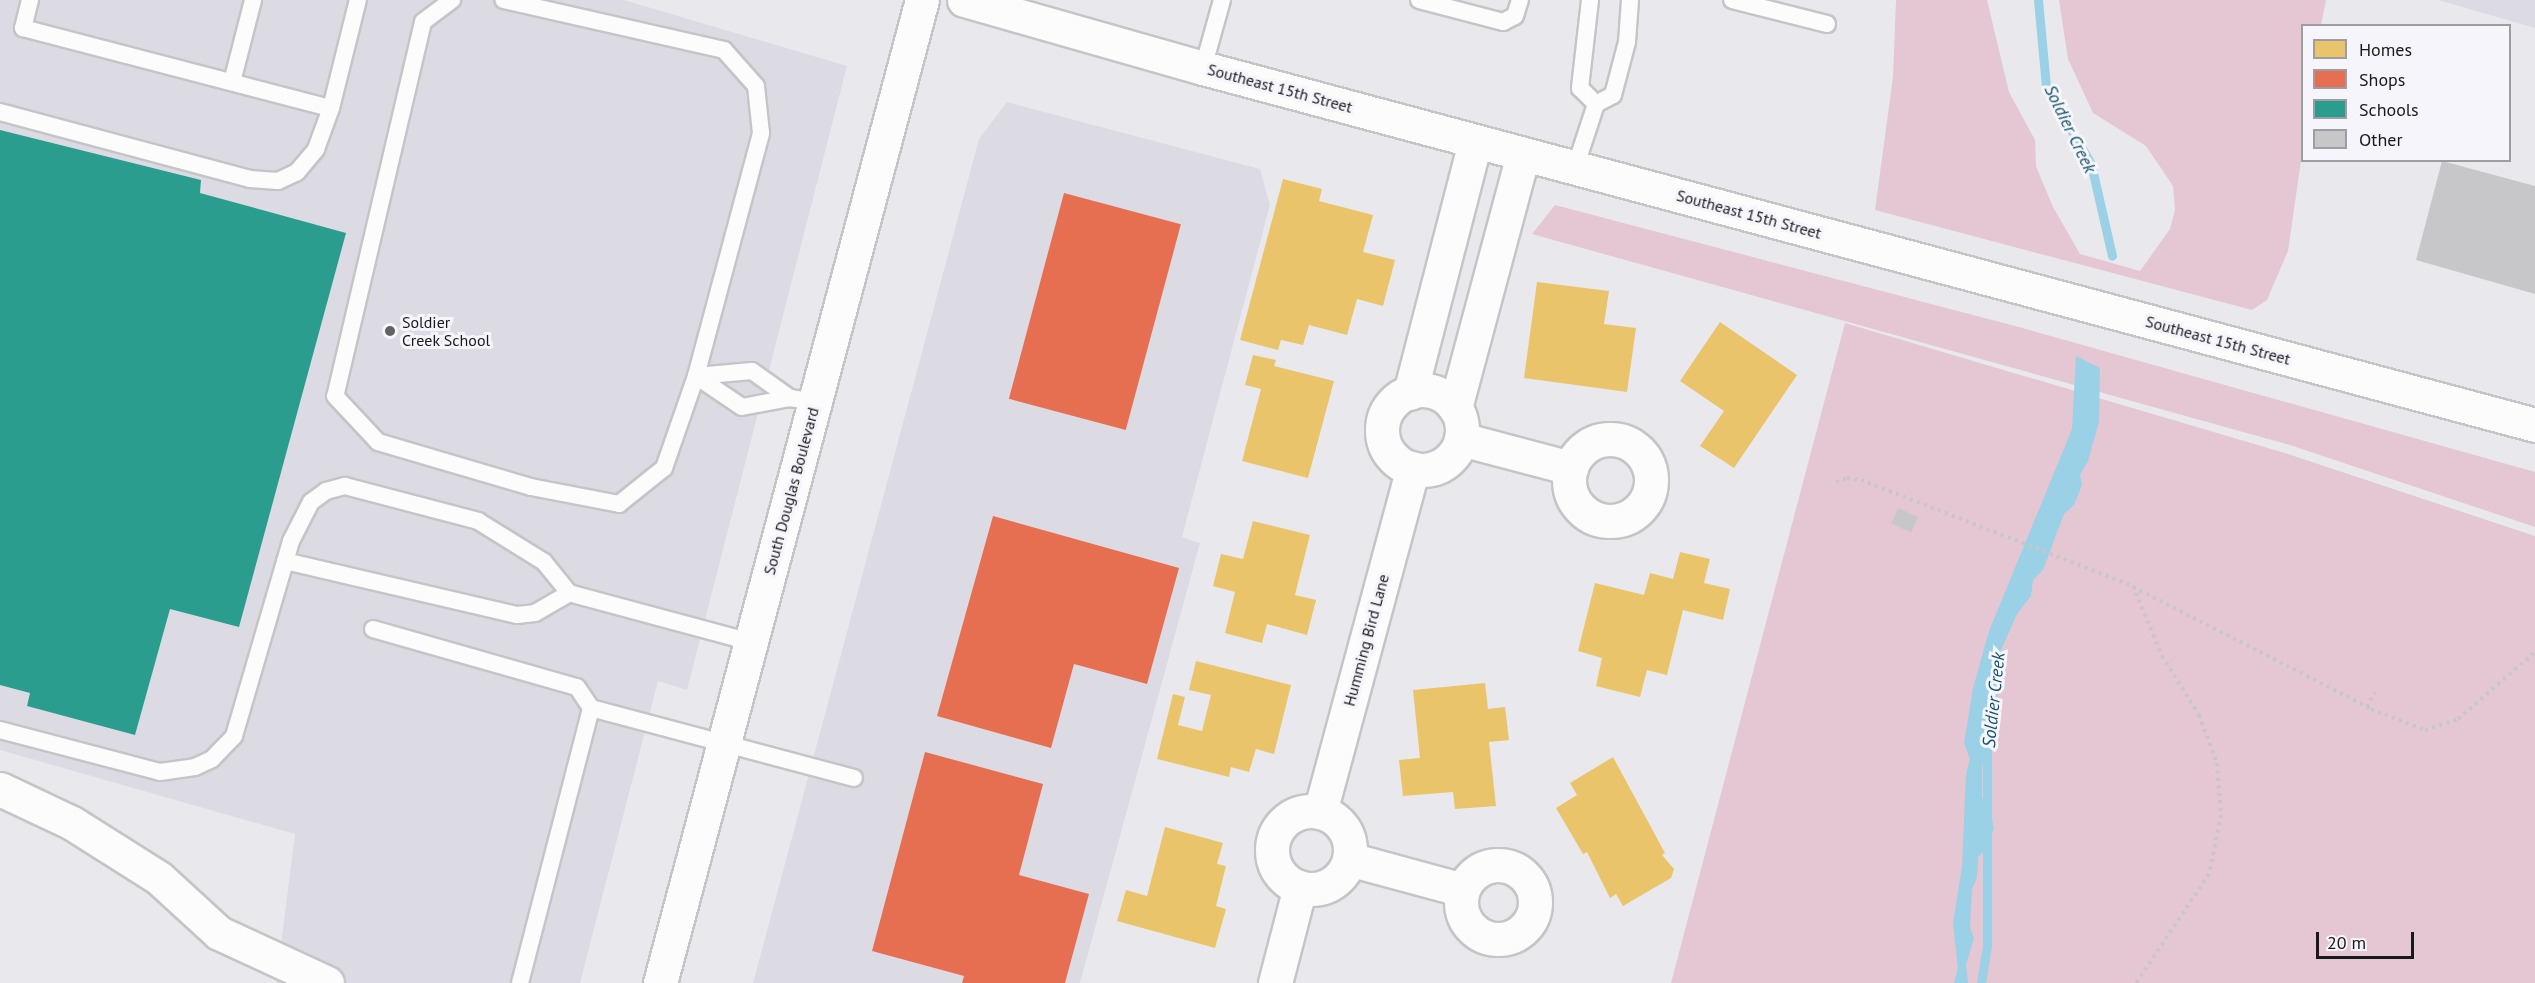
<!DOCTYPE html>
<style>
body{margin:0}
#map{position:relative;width:2535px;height:983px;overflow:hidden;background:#e9e9ed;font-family:"PT Sans",sans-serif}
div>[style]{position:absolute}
.built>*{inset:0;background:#dcdbe4}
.green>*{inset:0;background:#e4c7d3}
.water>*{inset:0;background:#9bd1e6}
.homes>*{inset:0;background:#e9c46a}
.shops>*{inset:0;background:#e76f51;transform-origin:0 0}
.schools>*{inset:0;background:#2a9d8f}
.stream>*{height:9px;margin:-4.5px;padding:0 4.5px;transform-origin:4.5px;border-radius:4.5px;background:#9bd1e6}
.building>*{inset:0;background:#c7c7c9;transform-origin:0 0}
.path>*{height:4px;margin-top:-2px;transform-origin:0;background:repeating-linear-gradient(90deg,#c7c7c8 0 3px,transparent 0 7.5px)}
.roads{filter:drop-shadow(2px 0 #c5c5c8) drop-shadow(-2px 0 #c5c5c8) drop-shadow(0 2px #c5c5c8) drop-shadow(0 -2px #c5c5c8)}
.lane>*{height:16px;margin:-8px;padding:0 8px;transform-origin:8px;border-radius:8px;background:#fcfcfc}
.street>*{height:33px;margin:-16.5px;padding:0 16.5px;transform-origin:16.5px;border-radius:16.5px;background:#fcfcfc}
.street>.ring{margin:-16.5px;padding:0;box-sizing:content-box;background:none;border:33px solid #fcfcfc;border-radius:50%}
.secondary>*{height:33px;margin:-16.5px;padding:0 16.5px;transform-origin:16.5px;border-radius:16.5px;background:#fcfcfc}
.dots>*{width:16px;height:16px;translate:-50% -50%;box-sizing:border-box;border:3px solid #f6f5fc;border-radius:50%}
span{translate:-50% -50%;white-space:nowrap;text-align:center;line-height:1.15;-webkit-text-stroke:6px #f6f5fc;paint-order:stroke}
.street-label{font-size:16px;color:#19181b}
.poi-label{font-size:16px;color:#19181b}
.left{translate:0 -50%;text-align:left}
.water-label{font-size:18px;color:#115366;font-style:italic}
.legend{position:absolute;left:2301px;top:24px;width:210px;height:138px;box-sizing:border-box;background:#f6f5fc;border:2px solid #9e9da2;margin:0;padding:8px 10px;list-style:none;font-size:18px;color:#19181b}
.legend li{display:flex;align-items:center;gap:12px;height:30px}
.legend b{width:30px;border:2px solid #9e9da2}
.scale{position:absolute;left:2316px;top:932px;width:98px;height:27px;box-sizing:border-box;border:3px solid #19181b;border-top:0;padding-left:8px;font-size:18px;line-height:21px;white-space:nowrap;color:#19181b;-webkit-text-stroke:4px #f6f5fc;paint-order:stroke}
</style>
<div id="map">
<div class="built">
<div style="clip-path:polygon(0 0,624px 0,847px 66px,687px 690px,658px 681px,580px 983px,276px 983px,295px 834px,0 750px)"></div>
<div style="clip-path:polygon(2438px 0,2535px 0,2535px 28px)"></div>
<div style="clip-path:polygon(1007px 102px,1260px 169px,1270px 205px,1182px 537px,1200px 543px,1080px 983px,753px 983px,979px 139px)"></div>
</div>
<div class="green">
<div style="clip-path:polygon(1896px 0,1987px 0,2009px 92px,2035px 140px,2036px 166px,2053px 207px,2080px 254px,2140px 271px,2170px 229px,2175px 210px,2173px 186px,2146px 146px,2093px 113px,2068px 59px,2059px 0,2326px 0,2321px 25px,2302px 26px,2302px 154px,2288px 251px,2267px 300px,2252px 310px,1875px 210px,1893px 77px)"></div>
<div style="clip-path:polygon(1555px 205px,2015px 326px,2535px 472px,2535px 527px,2293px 446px,1532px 234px)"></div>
<div style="clip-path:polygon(1845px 323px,2291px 455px,2535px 536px,2535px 983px,1671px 983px)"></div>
</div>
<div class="water">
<div style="clip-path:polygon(2076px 356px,2100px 368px,2099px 422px,2088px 461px,2080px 475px,2082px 485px,2074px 505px,2064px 514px,2043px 570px,2033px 580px,2031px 596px,2017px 614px,2001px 650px,1988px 697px,1987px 705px,1994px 710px,1982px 767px,1982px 798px,1990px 808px,1994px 829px,1985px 850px,1978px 857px,1977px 878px,1972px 889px,1970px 928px,1974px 938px,1966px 965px,1968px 983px,1954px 983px,1958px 968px,1953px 923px,1962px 867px,1966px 774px,1970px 759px,1964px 743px,1973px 688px,1989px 631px,2072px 429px)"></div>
</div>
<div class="homes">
<div style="clip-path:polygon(1283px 179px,1322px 189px,1319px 201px,1373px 215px,1363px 252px,1395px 260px,1383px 306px,1357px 299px,1347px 335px,1309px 325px,1303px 345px,1281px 340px,1278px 350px,1240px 340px)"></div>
<div style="clip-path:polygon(1537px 282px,1609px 291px,1604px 324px,1636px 328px,1627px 392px,1524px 378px)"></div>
<div style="clip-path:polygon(1720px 322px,1797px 375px,1734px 468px,1700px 446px,1724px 411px,1680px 381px)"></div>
<div style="clip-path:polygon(1253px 355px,1276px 360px,1274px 366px,1334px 381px,1308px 478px,1242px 461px,1261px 389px,1245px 385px)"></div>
<div style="clip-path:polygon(1253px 521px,1310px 535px,1295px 595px,1316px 600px,1307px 635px,1267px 624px,1262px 643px,1225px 633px,1235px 592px,1213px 586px,1221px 554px,1243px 559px)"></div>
<div style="clip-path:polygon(1680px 552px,1710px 559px,1704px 583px,1730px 589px,1723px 620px,1683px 610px,1667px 675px,1647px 670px,1640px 697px,1596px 686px,1602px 658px,1578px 651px,1595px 583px,1644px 595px,1650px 573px,1673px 579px)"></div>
<div style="clip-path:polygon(1196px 661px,1291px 685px,1274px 754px,1256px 749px,1249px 772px,1231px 767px,1229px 777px,1157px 759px,1173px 694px,1185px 697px,1178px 725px,1202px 731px,1211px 695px,1189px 690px)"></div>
<div style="clip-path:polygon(1485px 683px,1488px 709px,1505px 707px,1509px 740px,1489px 742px,1496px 806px,1455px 809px,1453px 792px,1403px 796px,1399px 760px,1420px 758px,1413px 690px)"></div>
<div style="clip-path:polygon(1613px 757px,1665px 853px,1662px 855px,1674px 869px,1671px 878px,1623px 906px,1616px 894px,1610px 898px,1587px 852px,1583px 854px,1556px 808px,1577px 795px,1570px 783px)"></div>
<div style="clip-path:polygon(1165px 827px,1223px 843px,1217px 864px,1226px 866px,1216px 906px,1226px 909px,1215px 948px,1117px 921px,1126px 890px,1147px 896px)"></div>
</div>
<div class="shops">
<div style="left:1064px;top:193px;width:121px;height:213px;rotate:15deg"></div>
<div style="clip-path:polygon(993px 516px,1179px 568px,1147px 684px,1074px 664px,1051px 748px,937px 716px)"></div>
<div style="clip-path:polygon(925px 752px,1043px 784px,1019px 875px,1089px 894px,1065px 983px,962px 983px,964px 976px,872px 951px)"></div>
</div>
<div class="schools">
<div style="clip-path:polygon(0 130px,201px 180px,200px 193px,346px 233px,239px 627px,170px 609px,135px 735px,27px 706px,30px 693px,0 685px)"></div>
</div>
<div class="stream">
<div style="left:2038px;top:0;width:87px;rotate:84.7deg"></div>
<div style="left:2046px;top:87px;width:89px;rotate:59.7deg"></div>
<div style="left:2091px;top:164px;width:94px;rotate:77.1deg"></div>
<div style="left:1989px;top:720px;width:52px;rotate:-82.3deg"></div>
<div style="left:1987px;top:816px;width:83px;rotate:-90deg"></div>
<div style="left:1981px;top:983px;width:37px;rotate:-81deg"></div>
<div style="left:1987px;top:946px;width:114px;rotate:-90deg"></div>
</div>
<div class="building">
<div style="clip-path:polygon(2442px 161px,2535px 186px,2535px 294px,2416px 260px)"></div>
<div style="left:1898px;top:508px;width:22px;height:17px;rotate:24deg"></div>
</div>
<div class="path">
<div style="left:1836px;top:482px;width:12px;rotate:-20deg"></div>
<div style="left:1847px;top:478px;width:14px;rotate:8deg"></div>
<div style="left:1861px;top:480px;width:292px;rotate:21.3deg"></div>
<div style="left:2133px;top:586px;width:76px;rotate:67.5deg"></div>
<div style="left:2162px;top:656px;width:70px;rotate:57.9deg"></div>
<div style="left:2199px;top:715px;width:51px;rotate:69.4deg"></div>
<div style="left:2217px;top:763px;width:52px;rotate:85.6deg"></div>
<div style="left:2221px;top:815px;width:60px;rotate:101.5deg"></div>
<div style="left:2209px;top:874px;width:131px;rotate:123.8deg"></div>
<div style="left:2133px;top:587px;width:267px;rotate:27.1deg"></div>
<div style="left:2371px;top:709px;width:58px;rotate:21.3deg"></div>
<div style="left:2425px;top:730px;width:35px;rotate:-18deg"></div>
<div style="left:2458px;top:719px;width:102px;rotate:-41deg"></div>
<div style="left:2367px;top:707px;width:17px;rotate:-62deg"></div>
</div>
<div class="roads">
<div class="lane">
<div style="left:30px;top:0;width:29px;rotate:104deg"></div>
<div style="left:23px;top:28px;width:318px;rotate:14.6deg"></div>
<div style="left:452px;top:0;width:36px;rotate:143deg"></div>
<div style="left:423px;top:22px;width:384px;rotate:103.2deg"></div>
<div style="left:335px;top:396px;width:63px;rotate:46.9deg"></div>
<div style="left:378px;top:442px;width:159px;rotate:16.4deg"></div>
<div style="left:531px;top:487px;width:90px;rotate:10.9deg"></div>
<div style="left:619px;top:504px;width:58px;rotate:-38.7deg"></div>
<div style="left:664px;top:468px;width:97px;rotate:-70.8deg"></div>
<div style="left:696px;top:376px;width:252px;rotate:-75deg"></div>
<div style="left:761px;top:133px;width:47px;rotate:-96.1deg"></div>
<div style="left:756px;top:86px;width:48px;rotate:-131.6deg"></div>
<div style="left:724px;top:50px;width:226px;rotate:-167.2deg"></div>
<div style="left:1419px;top:0;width:87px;rotate:14.7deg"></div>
<div style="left:1503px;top:22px;width:13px;rotate:-27deg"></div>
<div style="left:1515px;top:16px;width:17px;rotate:-73deg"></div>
<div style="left:1590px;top:0;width:89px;rotate:96.5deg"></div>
<div style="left:1580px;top:88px;width:23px;rotate:45deg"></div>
<div style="left:1732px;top:0;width:98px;rotate:14.2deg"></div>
<div style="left:1203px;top:68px;width:71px;rotate:-74.4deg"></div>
<div style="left:232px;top:82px;width:85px;rotate:-75.6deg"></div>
<div style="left:0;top:112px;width:259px;rotate:15deg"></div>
<div style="left:250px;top:179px;width:28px;rotate:4deg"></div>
<div style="left:278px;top:181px;width:21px;rotate:-25deg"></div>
<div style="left:297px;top:172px;width:30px;rotate:-50deg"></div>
<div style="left:316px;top:149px;width:44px;rotate:-69.9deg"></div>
<div style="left:331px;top:108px;width:111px;rotate:-76deg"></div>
<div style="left:1575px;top:168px;width:67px;rotate:-71.8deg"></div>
<div style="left:1596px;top:104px;width:19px;rotate:-28deg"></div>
<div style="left:1613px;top:95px;width:55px;rotate:-75.2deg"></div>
<div style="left:1627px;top:42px;width:42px;rotate:-85.9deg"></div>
<div style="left:696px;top:376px;width:55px;rotate:34deg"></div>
<div style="left:742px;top:407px;width:49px;rotate:-10.6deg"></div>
<div style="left:790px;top:398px;width:24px;rotate:9deg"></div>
<div style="left:696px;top:376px;width:56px;rotate:-5.1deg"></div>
<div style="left:752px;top:371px;width:47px;rotate:35.4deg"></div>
<div style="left:285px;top:561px;width:238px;rotate:13.1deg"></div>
<div style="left:517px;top:615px;width:18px;rotate:-6deg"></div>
<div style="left:535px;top:613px;width:39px;rotate:-30deg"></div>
<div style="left:373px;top:629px;width:212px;rotate:15.9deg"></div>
<div style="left:577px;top:687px;width:25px;rotate:56deg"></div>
<div style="left:591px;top:708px;width:272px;rotate:14.9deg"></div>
<div style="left:0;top:730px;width:165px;rotate:14.7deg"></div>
<div style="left:160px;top:772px;width:35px;rotate:-8deg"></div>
<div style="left:195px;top:767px;width:19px;rotate:-25deg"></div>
<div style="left:212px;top:759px;width:32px;rotate:-46deg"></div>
<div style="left:234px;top:736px;width:203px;rotate:-73.7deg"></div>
<div style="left:291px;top:541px;width:44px;rotate:-62.9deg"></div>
<div style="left:311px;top:502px;width:19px;rotate:-36deg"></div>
<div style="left:326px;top:491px;width:20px;rotate:-15deg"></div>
<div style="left:345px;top:486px;width:138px;rotate:14.7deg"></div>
<div style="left:478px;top:521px;width:78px;rotate:31.8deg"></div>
<div style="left:544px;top:562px;width:40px;rotate:51deg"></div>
<div style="left:569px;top:593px;width:188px;rotate:15.1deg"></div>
<div style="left:520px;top:983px;width:284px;rotate:-75.5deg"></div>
</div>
<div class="street">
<div class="ring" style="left:1382px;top:390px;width:47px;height:47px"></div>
<div style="left:1410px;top:393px;width:260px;rotate:-75.5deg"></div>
<div style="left:1455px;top:408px;width:263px;rotate:-75deg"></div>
<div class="ring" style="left:1569px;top:439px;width:49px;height:49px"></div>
<div style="left:1461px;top:439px;width:114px;rotate:14.8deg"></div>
<div style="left:0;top:789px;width:80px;rotate:25.3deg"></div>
<div style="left:72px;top:823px;width:103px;rotate:32.3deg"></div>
<div style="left:159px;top:878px;width:81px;rotate:42.5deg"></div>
<div style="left:219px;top:933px;width:119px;rotate:24.8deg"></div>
<div class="ring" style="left:1272px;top:811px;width:45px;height:45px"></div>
<div style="left:1320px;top:812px;width:356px;rotate:-74.9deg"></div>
<div style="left:1349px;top:859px;width:118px;rotate:15.2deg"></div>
<div class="ring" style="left:1461px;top:865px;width:41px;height:41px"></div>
<div style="left:1275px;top:983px;width:99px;rotate:-75.4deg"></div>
</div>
<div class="secondary">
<div style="left:964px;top:0;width:248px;rotate:15.9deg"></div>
<div style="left:1203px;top:68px;width:1379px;rotate:15deg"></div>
<div style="left:660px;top:983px;width:1017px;rotate:-75.08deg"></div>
</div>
</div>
<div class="dots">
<div style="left:390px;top:331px;background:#626164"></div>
</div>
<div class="street-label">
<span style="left:1280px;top:88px;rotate:15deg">Southeast 15th Street</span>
<span style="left:1749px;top:214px;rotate:15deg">Southeast 15th Street</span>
<span style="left:2218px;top:340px;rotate:15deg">Southeast 15th Street</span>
<span style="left:791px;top:491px;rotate:-75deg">South Douglas Boulevard</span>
<span style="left:1366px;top:640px;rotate:-75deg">Humming Bird Lane</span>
</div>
<div class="poi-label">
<span class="left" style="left:402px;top:331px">Soldier<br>Creek School</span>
</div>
<div class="water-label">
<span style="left:2070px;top:129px;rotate:64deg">Soldier Creek</span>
<span style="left:1994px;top:700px;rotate:-84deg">Soldier Creek</span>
</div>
<ul class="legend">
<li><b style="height:16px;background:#e9c46a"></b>Homes</li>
<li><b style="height:16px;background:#e76f51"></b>Shops</li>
<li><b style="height:16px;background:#2a9d8f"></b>Schools</li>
<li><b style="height:16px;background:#c7c7c9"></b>Other</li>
</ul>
<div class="scale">20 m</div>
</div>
